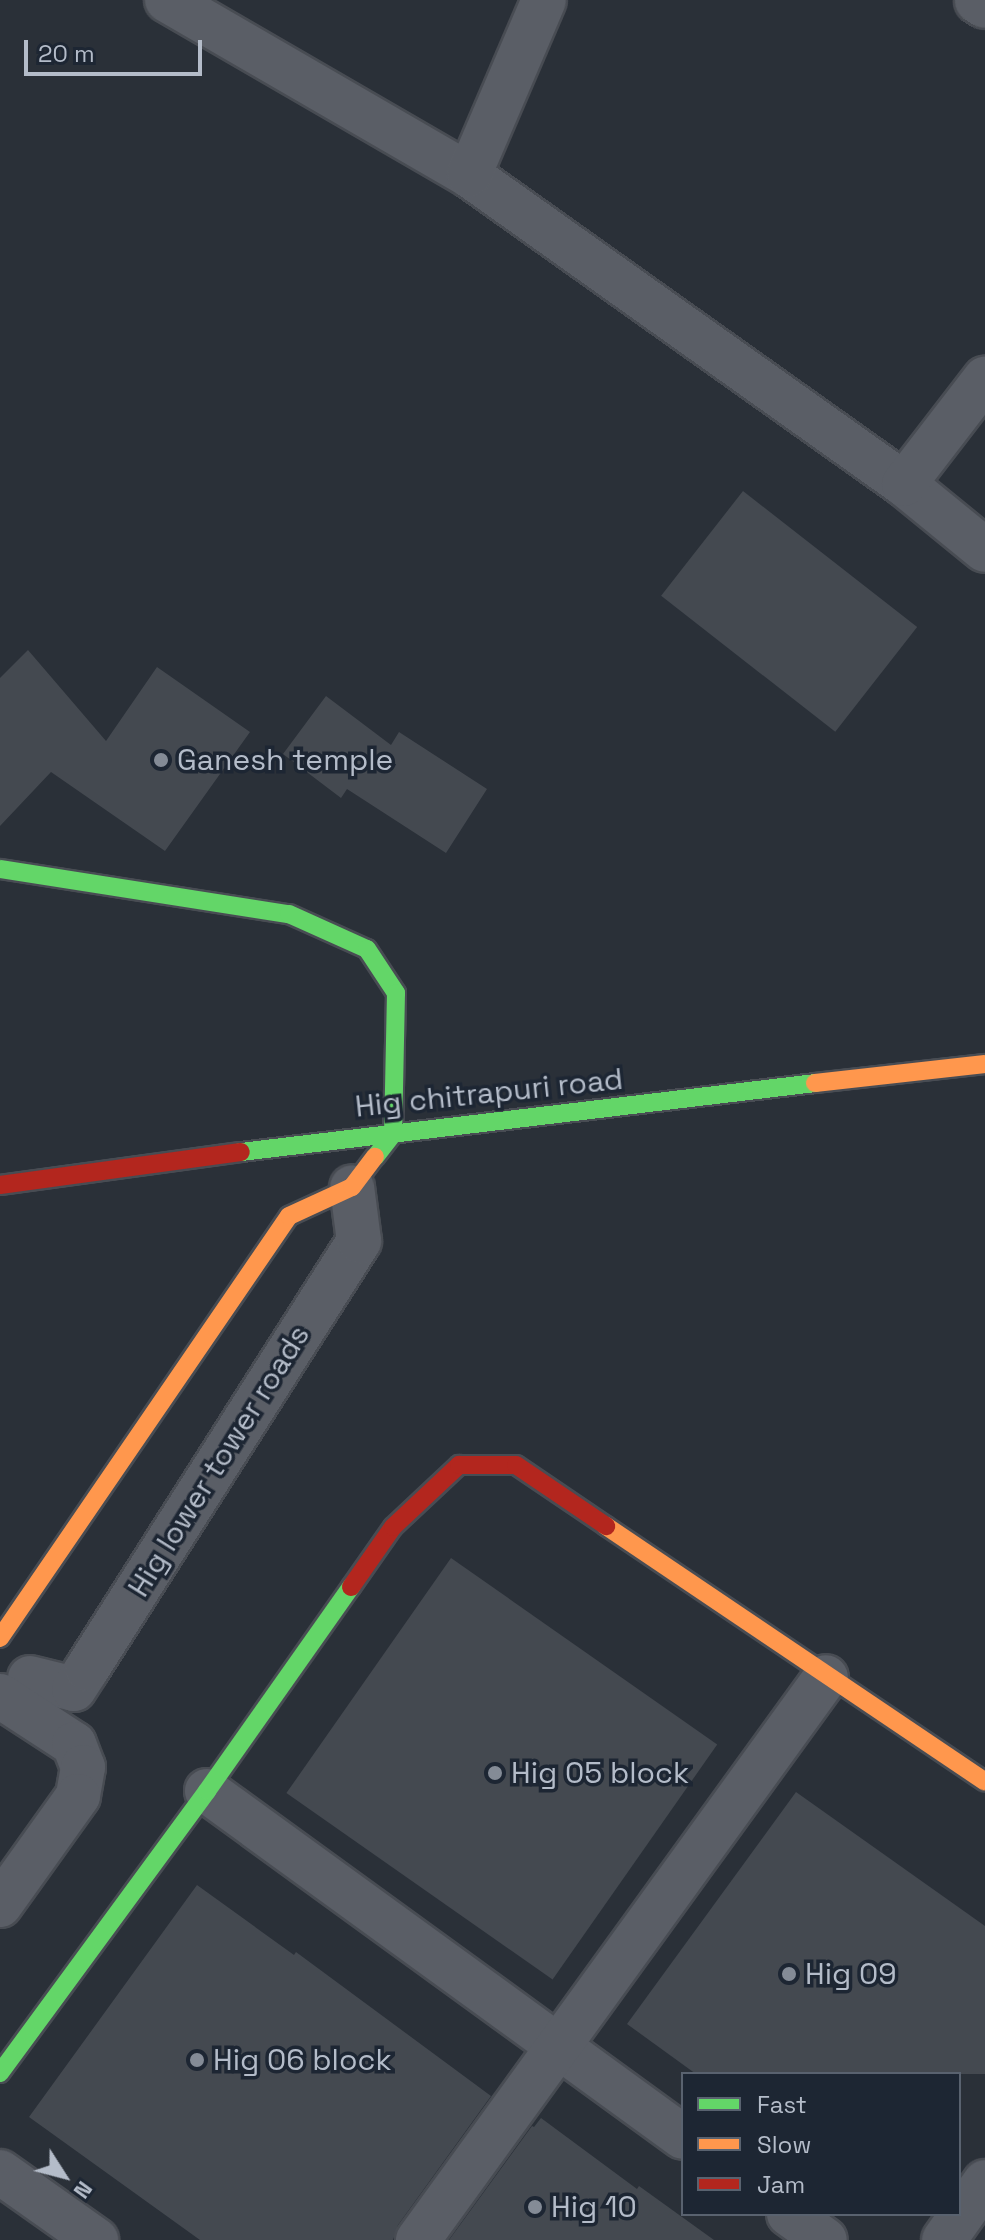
<!DOCTYPE html>
<style>
body{margin:0}
#map{position:relative;width:985px;height:2240px;overflow:hidden;background:#2a3038;font-family:"Space Grotesk",sans-serif}
div>[style]{position:absolute}
.building>*{inset:0;background:#444950;transform-origin:0 0}
.roads{filter:drop-shadow(2px 0 #484c53) drop-shadow(-2px 0 #484c53) drop-shadow(0 2px #484c53) drop-shadow(0 -2px #484c53)}
.street>*{height:44px;margin:-22px;padding:0 22px;transform-origin:22px;border-radius:22px;background:#5a5e66}
.fast>*{height:18px;margin:-9px;padding:0 9px;transform-origin:9px;border-radius:9px;background:#63d668}
.slow>*{height:18px;margin:-9px;padding:0 9px;transform-origin:9px;border-radius:9px;background:#ff974d}
.jam>*{height:18px;margin:-9px;padding:0 9px;transform-origin:9px;border-radius:9px;background:#b3261e}
.dots>*{width:22px;height:22px;translate:-50% -50%;box-sizing:border-box;border:4px solid #1d2633;border-radius:50%}
span{translate:-50% -50%;white-space:nowrap;text-align:center;line-height:1.15;-webkit-text-stroke:7px #1d2633;paint-order:stroke}
.poi-label{font-size:30px;color:#b4bcc9}
.left{translate:0 -50%;text-align:left}
.street-label{font-size:30px;color:#b4bcc9}
.legend{position:absolute;left:681px;top:2072px;width:280px;height:144px;box-sizing:border-box;background:#1d2633;border:2px solid #59626f;margin:0;padding:10px 14px;list-style:none;font-size:24px;color:#b4bcc9}
.legend li{display:flex;align-items:center;gap:16px;height:40px}
.legend b{width:40px;border:2px solid #59626f}
.north{position:absolute;left:24px;top:2136px;width:80px;height:80px;-webkit-text-stroke:6px #1d2633;paint-order:stroke;rotate:126deg;font-size:22px;font-weight:700;line-height:32px;text-align:center;color:#b4bcc9}
.north::after{content:'';display:block;margin:auto;width:28px;height:36px;background:#b4bcc9;clip-path:polygon(50% 0,100% 100%,50% 72%,0 100%)}
.scale{position:absolute;left:24px;top:40px;width:178px;height:36px;box-sizing:border-box;border:4px solid #b4bcc9;border-top:0;padding-left:10px;font-size:24px;line-height:28px;white-space:nowrap;color:#b4bcc9;-webkit-text-stroke:6px #1d2633;paint-order:stroke}
</style>
<div id="map">
<div class="building">
<div style="left:743px;top:491px;width:221px;height:133px;rotate:38deg"></div>
<div style="clip-path:polygon(28px 650px,106px 741px,157px 667px,250px 732px,165px 851px,51px 772px,0 826px,0 678px)"></div>
<div style="clip-path:polygon(326px 696px,391px 745px,399px 732px,487px 789px,446px 853px,347px 789px,341px 798px,283px 754px)"></div>
<div style="left:451px;top:1558px;width:325px;height:287px;rotate:35deg"></div>
<div style="clip-path:polygon(796px 1792px,985px 1926px,985px 2074px,696px 2074px,627px 2024px)"></div>
<div style="clip-path:polygon(197px 1885px,294px 1955px,296px 1952px,491px 2096px,398px 2225px,393px 2240px,200px 2240px,29px 2117px)"></div>
<div style="clip-path:polygon(541px 2118px,637px 2189px,639px 2186px,714px 2240px,449px 2240px,532px 2126px,534px 2127px)"></div>
</div>
<div class="roads">
<div class="street">
<div style="left:167px;top:0;width:349px;rotate:30.1deg"></div>
<div style="left:469px;top:175px;width:534px;rotate:35.39deg"></div>
<div style="left:904px;top:484px;width:104px;rotate:39.2deg"></div>
<div style="left:977px;top:1px;width:9px;rotate:32deg"></div>
<div style="left:469px;top:175px;width:190px;rotate:-66.8deg"></div>
<div style="left:904px;top:484px;width:133px;rotate:-52.4deg"></div>
<div style="left:30px;top:1678px;width:45px;rotate:14deg"></div>
<div style="left:74px;top:1689px;width:24px;rotate:-57deg"></div>
<div style="left:87px;top:1669px;width:507px;rotate:-57.56deg"></div>
<div style="left:359px;top:1241px;width:54px;rotate:-97.4deg"></div>
<div style="left:0;top:1696px;width:88px;rotate:33deg"></div>
<div style="left:74px;top:1744px;width:25px;rotate:69deg"></div>
<div style="left:83px;top:1767px;width:29px;rotate:100deg"></div>
<div style="left:78px;top:1796px;width:134px;rotate:125.6deg"></div>
<div style="left:207px;top:1791px;width:588px;rotate:36.01deg"></div>
<div style="left:0;top:2172px;width:118px;rotate:35.3deg"></div>
<div style="left:789px;top:2214px;width:44px;rotate:35.8deg"></div>
<div style="left:418px;top:2240px;width:695px;rotate:-54.07deg"></div>
<div style="left:944px;top:2240px;width:71px;rotate:-54.7deg"></div>
</div>
<div class="fast">
<div style="left:0;top:869px;width:292px;rotate:8.9deg"></div>
<div style="left:289px;top:914px;width:85px;rotate:24.2deg"></div>
<div style="left:367px;top:949px;width:53px;rotate:56.6deg"></div>
<div style="left:396px;top:993px;width:141px;rotate:91.2deg"></div>
<div style="left:393px;top:1134px;width:29px;rotate:128deg"></div>
<div style="left:241px;top:1152px;width:578px;rotate:-6.85deg"></div>
<div style="left:0;top:2073px;width:350px;rotate:-53.7deg"></div>
<div style="left:207px;top:1791px;width:250px;rotate:-54.8deg"></div>
</div>
<div class="slow">
<div style="left:815px;top:1083px;width:171px;rotate:-6.4deg"></div>
<div style="left:606px;top:1526px;width:457px;rotate:34deg"></div>
<div style="left:0;top:1638px;width:511px;rotate:-55.6deg"></div>
<div style="left:289px;top:1216px;width:69px;rotate:-24.7deg"></div>
<div style="left:352px;top:1187px;width:38px;rotate:-53deg"></div>
</div>
<div class="jam">
<div style="left:0;top:1185px;width:243px;rotate:-7.8deg"></div>
<div style="left:351px;top:1587px;width:73px;rotate:-55deg"></div>
<div style="left:393px;top:1527px;width:91px;rotate:-43.2deg"></div>
<div style="left:459px;top:1465px;width:57px"></div>
<div style="left:516px;top:1465px;width:109px;rotate:34.1deg"></div>
</div>
</div>
<div class="dots">
<div style="left:161px;top:760px;background:#848b96"></div>
<div style="left:495px;top:1773px;background:#848b96"></div>
<div style="left:789px;top:1974px;background:#848b96"></div>
<div style="left:197px;top:2060px;background:#848b96"></div>
<div style="left:535px;top:2207px;background:#848b96"></div>
</div>
<div class="poi-label">
<span class="left" style="left:177px;top:760px">Ganesh temple</span>
<span class="left" style="left:511px;top:1773px">Hig 05 block</span>
<span class="left" style="left:805px;top:1974px">Hig 09</span>
<span class="left" style="left:213px;top:2060px">Hig 06 block</span>
<span class="left" style="left:551px;top:2207px">Hig 10</span>
</div>
<div class="street-label">
<span style="left:489px;top:1093px;rotate:-6deg">Hig chitrapuri road</span>
<span style="left:219px;top:1461px;rotate:-58deg">Hig lower tower roads</span>
</div>
<ul class="legend">
<li><b style="height:10px;background:#63d668"></b>Fast</li>
<li><b style="height:10px;background:#ff974d"></b>Slow</li>
<li><b style="height:10px;background:#b3261e"></b>Jam</li>
</ul>
<div class="north">N</div>
<div class="scale">20 m</div>
</div>
